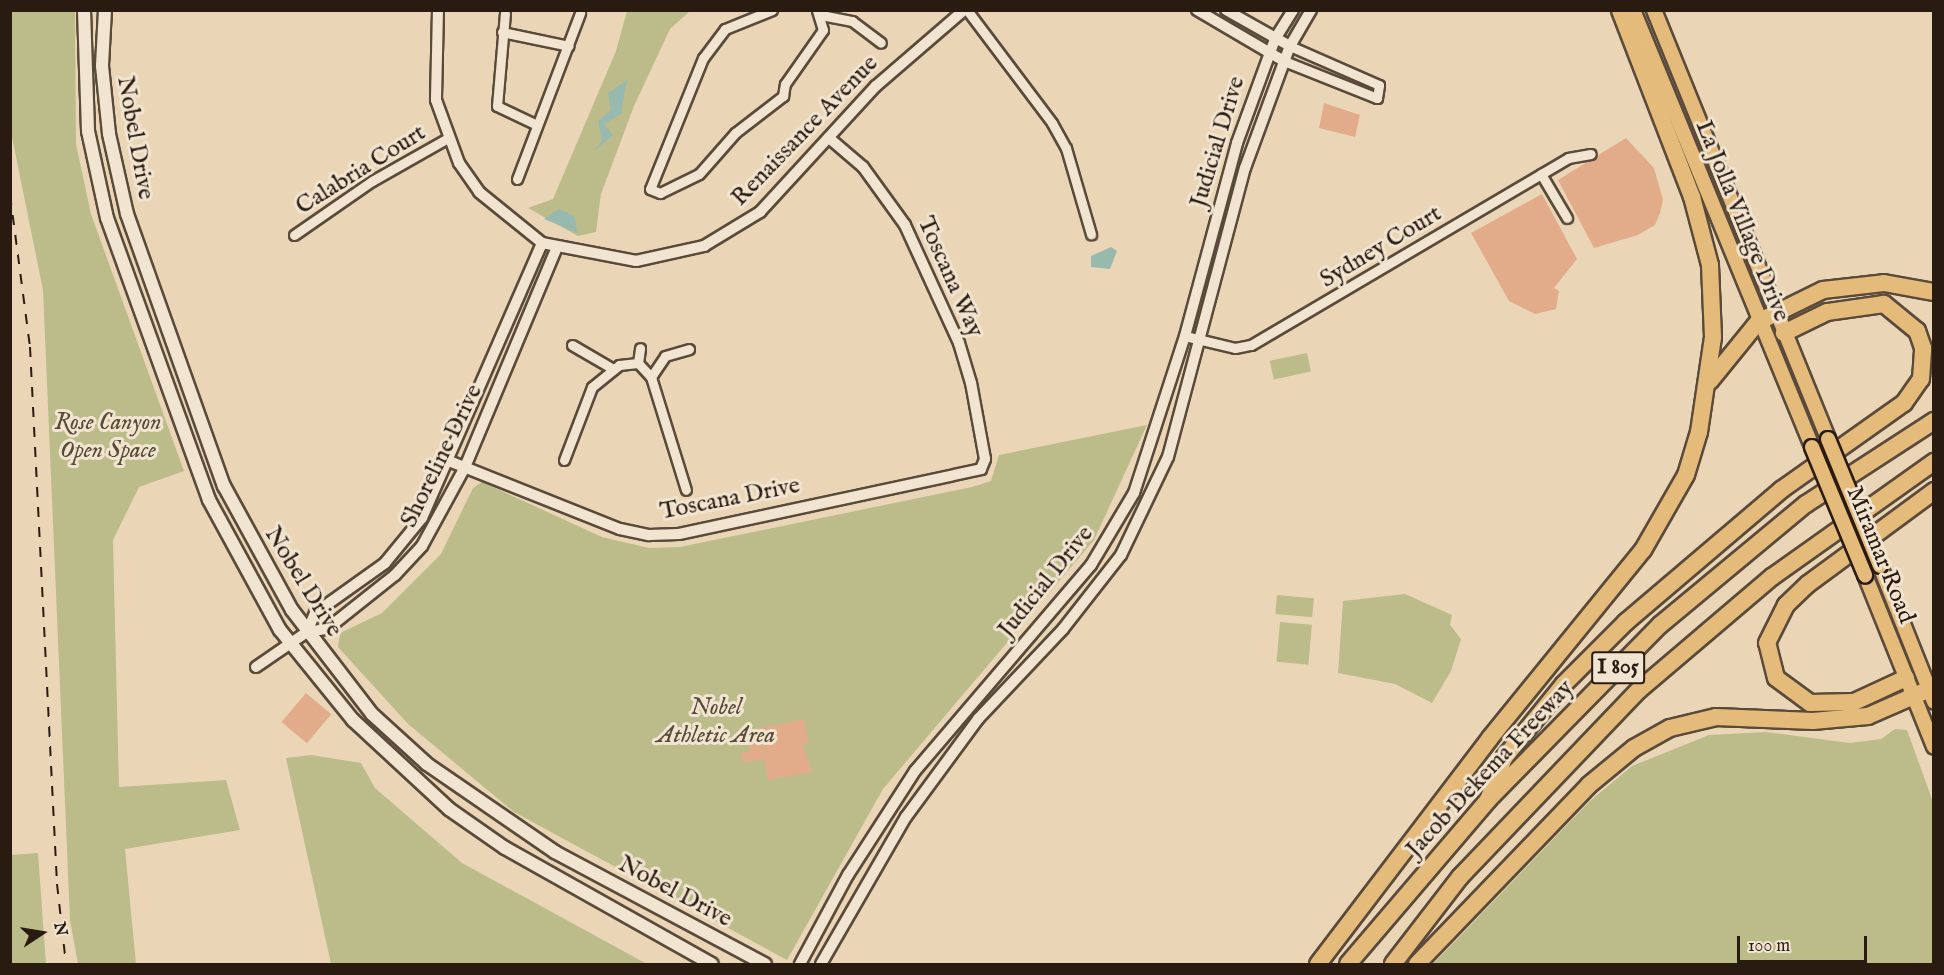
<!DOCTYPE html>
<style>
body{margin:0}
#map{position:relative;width:1944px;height:975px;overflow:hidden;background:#ead6b6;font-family:"IM FELL English",serif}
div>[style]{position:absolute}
.green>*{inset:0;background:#bcbc8b;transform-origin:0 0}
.water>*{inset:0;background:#98b9ad}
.building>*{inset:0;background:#e2ac8a;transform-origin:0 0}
.roads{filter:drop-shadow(2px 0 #5a4a3a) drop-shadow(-2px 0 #5a4a3a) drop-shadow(0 2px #5a4a3a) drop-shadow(0 -2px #5a4a3a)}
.minor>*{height:9px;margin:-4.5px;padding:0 4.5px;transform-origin:4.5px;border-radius:4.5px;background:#f1e4d0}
.tertiary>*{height:10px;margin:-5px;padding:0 5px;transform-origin:5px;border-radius:5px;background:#f1e4d0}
.secondary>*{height:12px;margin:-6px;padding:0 6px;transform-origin:6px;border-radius:6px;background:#f1e4d0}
.primary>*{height:14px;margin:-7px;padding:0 7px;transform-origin:7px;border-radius:7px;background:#e5bb7b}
.motorway>*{height:16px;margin:-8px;padding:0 8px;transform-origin:8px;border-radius:8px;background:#e5bb7b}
.rail>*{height:2px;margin-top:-1px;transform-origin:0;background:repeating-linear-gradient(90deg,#2a1b11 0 10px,transparent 0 20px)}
.bridges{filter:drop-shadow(2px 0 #2a1b11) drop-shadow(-2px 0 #2a1b11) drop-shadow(0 2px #2a1b11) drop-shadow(0 -2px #2a1b11)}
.primary-bridge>*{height:14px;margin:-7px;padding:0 7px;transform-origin:7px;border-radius:7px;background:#e5bb7b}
span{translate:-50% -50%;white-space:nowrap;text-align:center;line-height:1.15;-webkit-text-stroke:6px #f1e4d0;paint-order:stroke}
.shield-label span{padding:2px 4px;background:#f1e4d0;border:2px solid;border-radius:4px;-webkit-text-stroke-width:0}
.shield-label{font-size:22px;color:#2a1b11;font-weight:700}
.street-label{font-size:24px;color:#2a1b11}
.park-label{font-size:24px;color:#564b36;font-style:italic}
.frame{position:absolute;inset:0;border:12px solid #2a1b11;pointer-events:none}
.north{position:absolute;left:12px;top:903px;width:60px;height:60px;-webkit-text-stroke:4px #f1e4d0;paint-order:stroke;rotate:78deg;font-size:16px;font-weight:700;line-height:24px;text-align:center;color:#2a1b11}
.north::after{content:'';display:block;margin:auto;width:21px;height:27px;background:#2a1b11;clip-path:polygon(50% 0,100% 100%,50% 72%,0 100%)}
.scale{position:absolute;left:1737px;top:936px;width:130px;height:27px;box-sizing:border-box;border:3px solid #2a1b11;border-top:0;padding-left:8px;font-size:18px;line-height:21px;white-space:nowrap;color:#2a1b11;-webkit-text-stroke:4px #f1e4d0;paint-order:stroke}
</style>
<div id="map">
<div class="green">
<div style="clip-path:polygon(10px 11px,75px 11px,76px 144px,91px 214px,184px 471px,139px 487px,113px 540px,119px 787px,226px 780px,240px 830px,125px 849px,136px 964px,78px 964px,70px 920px,43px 290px,11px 132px)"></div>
<div style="clip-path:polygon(627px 11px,690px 11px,670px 29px,634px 106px,601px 194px,596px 232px,578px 236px,528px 208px,553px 199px,616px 51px)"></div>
<div style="left:1307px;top:353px;width:19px;height:38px;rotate:78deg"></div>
<div style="clip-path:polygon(1147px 425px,1094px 540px,883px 789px,787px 960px,514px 812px,408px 724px,338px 647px,340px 633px,382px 613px,441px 554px,473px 488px,482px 482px,602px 537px,649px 548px,680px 547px,972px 487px,991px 481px,999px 455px)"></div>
<div style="clip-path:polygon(1405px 594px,1452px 615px,1450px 625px,1461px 639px,1451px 671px,1432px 703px,1395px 684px,1338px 673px,1343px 601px)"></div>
<div style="left:1277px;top:595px;width:37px;height:19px;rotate:5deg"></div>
<div style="left:1280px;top:622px;width:32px;height:40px;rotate:5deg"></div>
<div style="clip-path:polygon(1895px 729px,1907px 730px,1933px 802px,1933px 964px,1433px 964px,1590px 801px,1632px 766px,1709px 735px,1766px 732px,1850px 743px,1881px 739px)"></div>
<div style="clip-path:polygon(311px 755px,361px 763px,375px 788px,462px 863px,647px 964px,331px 964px,286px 758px)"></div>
<div style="clip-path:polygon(38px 853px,46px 964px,11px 964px,11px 855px)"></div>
</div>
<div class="water">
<div style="clip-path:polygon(627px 80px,621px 114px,604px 124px,613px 135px,593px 152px,602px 141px,598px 121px,611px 110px,608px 93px)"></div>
<div style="clip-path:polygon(559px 209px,574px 216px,578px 233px,544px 219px)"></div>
<div style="clip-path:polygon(1111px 247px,1117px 251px,1110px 269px,1091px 267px,1091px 256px)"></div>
</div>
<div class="building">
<div style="clip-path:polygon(1324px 103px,1360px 115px,1355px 137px,1319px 128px)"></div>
<div style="clip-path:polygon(1626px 138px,1654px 168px,1663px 200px,1660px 213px,1655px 225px,1638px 235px,1594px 248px,1558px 180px)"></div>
<div style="clip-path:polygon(1542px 194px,1577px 259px,1554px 288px,1559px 291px,1556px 309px,1535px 314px,1509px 301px,1471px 233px)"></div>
<div style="left:306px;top:693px;width:33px;height:38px;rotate:40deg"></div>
<div style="clip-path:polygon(804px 719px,809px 742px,803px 744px,812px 772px,768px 780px,764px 759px,743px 763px,741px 753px,750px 751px,746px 731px)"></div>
</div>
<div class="roads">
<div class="minor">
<div style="left:772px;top:10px;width:51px;rotate:158deg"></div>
<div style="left:725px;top:29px;width:36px;rotate:127deg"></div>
<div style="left:703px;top:58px;width:141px;rotate:112deg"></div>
<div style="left:650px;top:189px;width:11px;rotate:22deg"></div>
<div style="left:660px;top:193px;width:43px;rotate:-26deg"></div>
<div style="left:699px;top:174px;width:55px;rotate:-48.7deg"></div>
<div style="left:735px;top:133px;width:61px;rotate:-37.6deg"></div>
<div style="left:783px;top:96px;width:12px;rotate:-81deg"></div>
<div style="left:785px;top:84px;width:66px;rotate:-54.9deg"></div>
<div style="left:823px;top:30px;width:21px;rotate:-107deg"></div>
<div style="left:967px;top:10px;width:141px;rotate:53deg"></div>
<div style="left:1052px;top:123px;width:29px;rotate:61deg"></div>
<div style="left:1066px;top:148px;width:90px;rotate:73.8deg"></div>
<div style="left:821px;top:15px;width:32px;rotate:11deg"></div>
<div style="left:852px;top:21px;width:36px;rotate:37deg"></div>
<div style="left:502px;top:32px;width:68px;rotate:11.8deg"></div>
<div style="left:1284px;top:61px;width:100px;rotate:21.7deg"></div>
<div style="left:1377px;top:98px;width:13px;rotate:-81deg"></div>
<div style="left:1379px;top:85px;width:97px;rotate:-156.3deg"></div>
<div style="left:497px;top:106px;width:93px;rotate:-85.1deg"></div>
<div style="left:497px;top:106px;width:42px;rotate:25.3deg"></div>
<div style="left:1541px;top:174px;width:51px;rotate:59.4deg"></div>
<div style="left:517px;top:179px;width:178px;rotate:-69.2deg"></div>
<div style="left:294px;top:235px;width:95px;rotate:-34.7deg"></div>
<div style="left:372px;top:181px;width:87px;rotate:-29.5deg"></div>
<div style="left:1185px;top:336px;width:51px;rotate:13.5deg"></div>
<div style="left:1235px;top:348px;width:16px;rotate:-11deg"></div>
<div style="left:1251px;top:345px;width:368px;rotate:-30.5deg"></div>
<div style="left:1568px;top:158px;width:23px;rotate:-10deg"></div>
<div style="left:572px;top:345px;width:48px;rotate:30.3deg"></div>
<div style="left:638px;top:363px;width:15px;rotate:-82deg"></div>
<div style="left:651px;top:377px;width:25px;rotate:-56deg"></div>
<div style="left:665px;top:356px;width:25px;rotate:-16deg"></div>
<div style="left:564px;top:460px;width:78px;rotate:-69deg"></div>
<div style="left:592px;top:387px;width:35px;rotate:-39deg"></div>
<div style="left:619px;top:365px;width:19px;rotate:-6deg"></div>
<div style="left:638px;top:363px;width:19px;rotate:47deg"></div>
<div style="left:651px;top:377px;width:118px;rotate:72.8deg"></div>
</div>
<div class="tertiary">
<div style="left:438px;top:10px;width:90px;rotate:91.3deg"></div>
<div style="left:436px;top:100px;width:67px;rotate:69.9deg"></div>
<div style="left:459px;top:163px;width:35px;rotate:55deg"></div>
<div style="left:479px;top:192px;width:81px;rotate:39deg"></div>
<div style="left:542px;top:243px;width:96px;rotate:10.8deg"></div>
<div style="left:636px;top:261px;width:70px;rotate:-12.4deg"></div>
<div style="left:704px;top:246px;width:66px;rotate:-31.3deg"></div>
<div style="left:760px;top:212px;width:171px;rotate:-47.4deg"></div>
<div style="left:876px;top:86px;width:116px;rotate:-40.8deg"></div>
<div style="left:1197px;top:10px;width:101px;rotate:30.4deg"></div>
<div style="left:1226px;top:10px;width:73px;rotate:29.4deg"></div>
<div style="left:449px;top:461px;width:184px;rotate:21.7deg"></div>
<div style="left:620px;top:529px;width:30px;rotate:12deg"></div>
<div style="left:649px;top:535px;width:30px;rotate:-2deg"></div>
<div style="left:679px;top:534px;width:309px;rotate:-12.1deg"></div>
<div style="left:981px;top:469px;width:11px;rotate:-68deg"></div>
<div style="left:985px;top:459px;width:77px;rotate:-100.4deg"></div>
<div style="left:971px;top:383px;width:42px;rotate:-106.7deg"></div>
<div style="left:959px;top:343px;width:130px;rotate:-114.6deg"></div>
<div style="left:905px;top:225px;width:72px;rotate:-125.9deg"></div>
<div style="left:863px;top:167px;width:45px;rotate:-139.5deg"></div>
<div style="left:307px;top:632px;width:21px;rotate:-67deg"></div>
<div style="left:315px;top:613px;width:86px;rotate:-35.5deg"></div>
<div style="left:385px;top:563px;width:58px;rotate:-50.6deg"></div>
<div style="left:422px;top:518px;width:300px;rotate:-66.4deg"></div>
<div style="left:256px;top:667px;width:62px;rotate:-34.5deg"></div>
<div style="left:307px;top:632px;width:20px;rotate:-9deg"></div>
<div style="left:327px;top:629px;width:87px;rotate:-38.5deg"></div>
<div style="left:395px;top:575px;width:40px;rotate:-47deg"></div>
<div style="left:422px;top:546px;width:90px;rotate:-61.4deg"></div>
<div style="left:465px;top:467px;width:236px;rotate:-67.3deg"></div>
<div style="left:800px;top:964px;width:101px;rotate:-61.7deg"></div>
<div style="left:848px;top:875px;width:124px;rotate:-57.2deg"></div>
<div style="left:915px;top:771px;width:271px;rotate:-49.5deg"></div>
<div style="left:1091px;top:565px;width:84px;rotate:-59.2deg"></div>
<div style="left:1134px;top:493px;width:165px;rotate:-72deg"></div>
<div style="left:1185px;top:336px;width:200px;rotate:-74.9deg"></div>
<div style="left:1237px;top:143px;width:111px;rotate:-69.9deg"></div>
<div style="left:1275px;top:39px;width:34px;rotate:-58deg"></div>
<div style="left:821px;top:964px;width:170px;rotate:-60deg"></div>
<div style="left:906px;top:817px;width:122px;rotate:-53.7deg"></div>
<div style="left:978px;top:719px;width:124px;rotate:-46.6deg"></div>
<div style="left:1063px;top:629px;width:94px;rotate:-51.9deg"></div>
<div style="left:1121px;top:555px;width:109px;rotate:-64.4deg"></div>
<div style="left:1168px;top:457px;width:299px;rotate:-75.1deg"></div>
<div style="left:1245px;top:168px;width:130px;rotate:-69.8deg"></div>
<div style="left:1290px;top:46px;width:42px;rotate:-59.7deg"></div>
</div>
<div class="secondary">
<div style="left:84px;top:10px;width:121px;rotate:88.1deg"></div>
<div style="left:88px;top:131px;width:89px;rotate:77.7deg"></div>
<div style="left:107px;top:218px;width:300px;rotate:70.1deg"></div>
<div style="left:209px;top:500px;width:148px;rotate:61.4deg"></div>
<div style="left:280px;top:630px;width:116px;rotate:51deg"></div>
<div style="left:353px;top:720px;width:131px;rotate:42.8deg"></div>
<div style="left:449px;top:809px;width:68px;rotate:34.9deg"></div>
<div style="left:505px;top:848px;width:237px;rotate:29.3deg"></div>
<div style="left:105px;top:10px;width:56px;rotate:93.1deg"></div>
<div style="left:102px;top:66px;width:68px;rotate:84.1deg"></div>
<div style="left:109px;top:134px;width:82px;rotate:77.3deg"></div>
<div style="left:127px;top:214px;width:289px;rotate:70.4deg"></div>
<div style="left:224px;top:486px;width:141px;rotate:61.3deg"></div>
<div style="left:292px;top:610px;width:131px;rotate:52.4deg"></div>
<div style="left:372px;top:714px;width:74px;rotate:42.3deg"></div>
<div style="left:427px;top:764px;width:155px;rotate:34.5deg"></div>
<div style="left:555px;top:852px;width:238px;rotate:28.1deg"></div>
</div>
<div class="primary">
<div style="left:1633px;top:10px;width:472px;rotate:67.7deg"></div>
<div style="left:1654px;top:10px;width:463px;rotate:67.9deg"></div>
<div style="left:1880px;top:566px;width:146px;rotate:68.3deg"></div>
<div style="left:1865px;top:575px;width:185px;rotate:68.1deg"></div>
</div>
<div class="motorway">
<div style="left:1710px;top:381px;width:76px;rotate:-50.9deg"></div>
<div style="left:1758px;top:322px;width:72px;rotate:-26.2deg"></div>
<div style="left:1823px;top:290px;width:61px;rotate:-6.5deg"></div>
<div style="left:1884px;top:283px;width:51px;rotate:10.2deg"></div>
<div style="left:1906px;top:678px;width:57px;rotate:155.2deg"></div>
<div style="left:1854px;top:702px;width:44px;rotate:178.7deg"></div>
<div style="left:1810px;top:703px;width:42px;rotate:-143.7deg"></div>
<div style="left:1776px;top:678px;width:36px;rotate:-104deg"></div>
<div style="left:1767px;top:643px;width:42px;rotate:-63.4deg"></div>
<div style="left:1786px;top:605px;width:30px;rotate:-44deg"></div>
<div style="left:1808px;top:584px;width:157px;rotate:-36.4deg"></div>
<div style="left:1488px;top:800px;width:45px;rotate:-69.1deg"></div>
<div style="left:1504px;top:758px;width:95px;rotate:-51deg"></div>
<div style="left:1564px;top:684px;width:88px;rotate:-45deg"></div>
<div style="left:1626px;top:622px;width:204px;rotate:-40.4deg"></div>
<div style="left:1781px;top:490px;width:151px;rotate:-35.3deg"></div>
<div style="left:1904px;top:403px;width:29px;rotate:-55deg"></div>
<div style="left:1921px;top:379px;width:31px;rotate:-86deg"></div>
<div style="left:1923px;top:348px;width:18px;rotate:-109deg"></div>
<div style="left:1917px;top:331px;width:43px;rotate:-140.7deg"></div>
<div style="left:1884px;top:304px;width:58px;rotate:172deg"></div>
<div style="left:1827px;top:312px;width:48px;rotate:154deg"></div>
<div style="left:1318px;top:964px;width:284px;rotate:-52.7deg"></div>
<div style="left:1490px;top:738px;width:242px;rotate:-50.9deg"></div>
<div style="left:1643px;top:550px;width:86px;rotate:-60.2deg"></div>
<div style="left:1686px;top:475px;width:45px;rotate:-73.2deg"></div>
<div style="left:1699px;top:432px;width:96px;rotate:-81.6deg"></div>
<div style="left:1713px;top:337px;width:72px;rotate:-92.4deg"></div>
<div style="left:1710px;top:265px;width:70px;rotate:-104.8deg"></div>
<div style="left:1692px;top:197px;width:200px;rotate:-111.1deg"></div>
<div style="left:1348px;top:964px;width:216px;rotate:-49.5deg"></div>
<div style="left:1488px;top:800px;width:245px;rotate:-45.5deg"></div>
<div style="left:1660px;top:625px;width:190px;rotate:-39.7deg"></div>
<div style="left:1806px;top:504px;width:153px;rotate:-33deg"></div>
<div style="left:1393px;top:964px;width:110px;rotate:-52.4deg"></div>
<div style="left:1460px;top:877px;width:259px;rotate:-46.3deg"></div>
<div style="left:1639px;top:690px;width:175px;rotate:-40.4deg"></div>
<div style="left:1772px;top:577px;width:199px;rotate:-35.4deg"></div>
<div style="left:1417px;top:964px;width:248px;rotate:-46.1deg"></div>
<div style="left:1589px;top:785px;width:58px;rotate:-39.4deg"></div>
<div style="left:1634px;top:748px;width:41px;rotate:-29.1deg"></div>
<div style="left:1670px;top:728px;width:47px;rotate:-13.4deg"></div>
<div style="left:1716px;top:717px;width:97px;rotate:2.4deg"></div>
<div style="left:1813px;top:721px;width:55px;rotate:-5.2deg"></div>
<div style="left:1868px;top:716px;width:72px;rotate:-23.7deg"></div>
</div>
</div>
<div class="rail">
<div style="left:10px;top:195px;width:153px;rotate:82.5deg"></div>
<div style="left:30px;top:347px;width:538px;rotate:87.12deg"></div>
<div style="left:57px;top:884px;width:81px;rotate:83.6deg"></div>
</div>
<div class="bridges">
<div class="primary-bridge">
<div style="left:1828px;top:439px;width:137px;rotate:67.7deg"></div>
<div style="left:1812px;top:447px;width:139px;rotate:67.5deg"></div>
</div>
</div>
<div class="shield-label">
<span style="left:1618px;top:668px">I 805</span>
</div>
<div class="street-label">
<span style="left:805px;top:131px;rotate:-46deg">Renaissance Avenue</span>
<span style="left:135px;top:138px;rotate:80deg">Nobel Drive</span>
<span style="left:1218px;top:142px;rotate:-73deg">Judicial Drive</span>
<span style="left:361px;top:170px;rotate:-32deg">Calabria Court</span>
<span style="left:1742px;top:221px;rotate:68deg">La Jolla Village Drive</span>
<span style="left:1381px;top:247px;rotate:-31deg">Sydney Court</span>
<span style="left:950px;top:277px;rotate:66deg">Toscana Way</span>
<span style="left:442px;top:456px;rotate:-64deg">Shoreline Drive</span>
<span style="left:730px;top:499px;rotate:-11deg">Toscana Drive</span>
<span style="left:1880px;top:555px;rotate:68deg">Miramar Road</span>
<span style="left:303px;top:582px;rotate:58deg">Nobel Drive</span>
<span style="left:1046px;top:582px;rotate:-51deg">Judicial Drive</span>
<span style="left:1490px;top:769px;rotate:-47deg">Jacob Dekema Freeway</span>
<span style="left:675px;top:892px;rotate:28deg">Nobel Drive</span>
</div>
<div class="park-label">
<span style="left:108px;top:437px">Rose Canyon<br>Open Space</span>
<span style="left:716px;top:722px">Nobel<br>Athletic Area</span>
</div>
<div class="frame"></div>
<div class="north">N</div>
<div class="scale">100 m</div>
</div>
